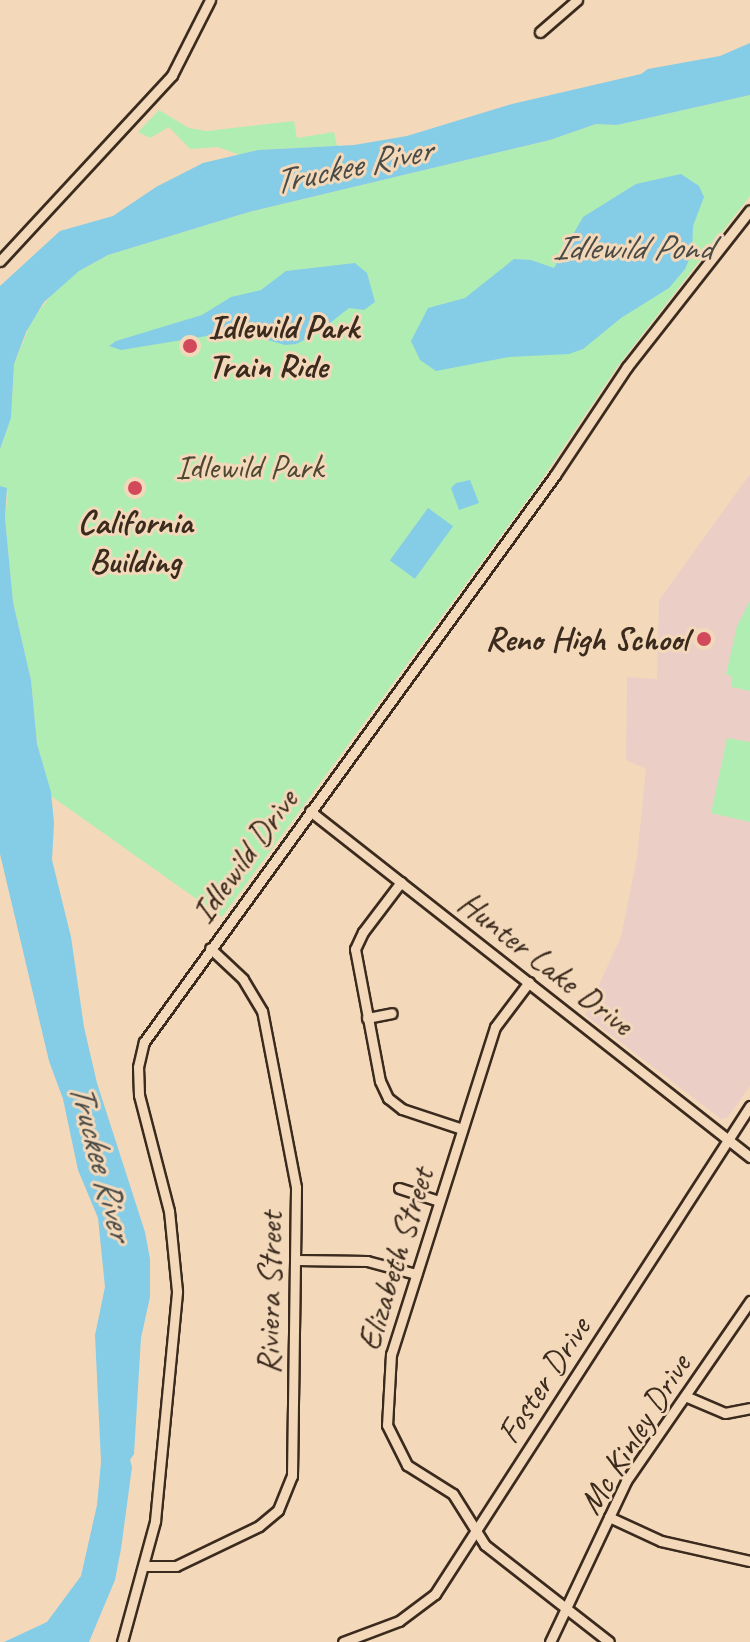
<!DOCTYPE html>
<style>
body{margin:0}
#map{position:relative;width:750px;height:1642px;overflow:hidden;background:#f3d9ba;font-family:Caveat,sans-serif}
div>[style]{position:absolute}
.built>*{inset:0;background:#ebcfc7}
.green>*{inset:0;background:#b0edb3}
.water>*{inset:0;background:#85cce7;transform-origin:0 0}
.roads{filter:drop-shadow(2px 0 #3b2a1e) drop-shadow(-2px 0 #3b2a1e) drop-shadow(0 2px #3b2a1e) drop-shadow(0 -2px #3b2a1e)}
.minor>*{height:9px;margin:-4.5px;padding:0 4.5px;transform-origin:4.5px;border-radius:4.5px;background:#f3d9ba}
.dots>*{width:22px;height:22px;translate:-50% -50%;box-sizing:border-box;border:4px solid #f3d9ba;border-radius:50%}
span{translate:-50% -50%;white-space:nowrap;text-align:center;line-height:1.15;-webkit-text-stroke:6px #f3d9ba;paint-order:stroke}
.poi-label{font-size:34px;color:#3b2a1e;font-weight:700}
.left{translate:0 -50%;text-align:left}
.right{translate:-100% -50%;text-align:right}
.park-label{font-size:34px;color:#4d4734}
.street-label{font-size:34px;color:#3b2a1e}
.water-label{font-size:36px;color:#4a4a46;font-style:italic}
</style>
<div id="map">
<div class="built">
<div style="clip-path:polygon(750px 474px,750px 1086px,728px 1117px,721px 1119px,585px 1015px,621px 937px,637px 857px,646px 769px,626px 760px,627px 677px,657px 679px,659px 600px)"></div>
</div>
<div class="green">
<div style="clip-path:polygon(750px 95px,750px 196px,617px 367px,538px 485px,222px 917px,51px 796px,37px 744px,31px 680px,13px 602px,5px 518px,8px 493px,0 486px,0 449px,11px 418px,14px 364px,31px 322px,54px 291px,79px 271px,108px 255px,249px 212px,550px 140px,596px 124px,617px 125px)"></div>
<div style="clip-path:polygon(159px 110px,189px 128px,207px 131px,294px 121px,297px 138px,334px 132px,337px 146px,258px 150px,240px 155px,218px 147px,190px 149px,169px 127px,150px 138px,138px 132px)"></div>
<div style="clip-path:polygon(750px 601px,750px 691px,732px 687px,731px 676px,726px 674px,737px 626px)"></div>
<div style="clip-path:polygon(727px 738px,750px 742px,750px 822px,711px 813px)"></div>
</div>
<div class="water">
<div style="clip-path:polygon(750px 43px,750px 95px,617px 125px,596px 124px,550px 140px,249px 212px,108px 255px,79px 271px,44px 302px,26px 332px,14px 364px,11px 418px,0 449px,0 286px,60px 231px,113px 216px,156px 187px,203px 163px,258px 150px,354px 145px,407px 136px,512px 104px,641px 74px,648px 69px,720px 56px)"></div>
<div style="clip-path:polygon(681px 174px,699px 186px,704px 197px,693px 226px,692px 253px,685px 269px,669px 288px,621px 318px,583px 349px,569px 354px,509px 357px,436px 371px,420px 360px,411px 341px,428px 308px,465px 298px,514px 259px,531px 260px,554px 268px,583px 217px,636px 184px)"></div>
<div style="clip-path:polygon(355px 263px,367px 273px,375px 302px,364px 310px,349px 308px,316px 334px,296px 344px,285px 345px,237px 331px,121px 350px,109px 346px,116px 341px,202px 315px,231px 297px,261px 290px,286px 271px)"></div>
<div style="clip-path:polygon(470px 480px,479px 503px,459px 510px,451px 488px,456px 483px)"></div>
<div style="clip-path:polygon(0 486px,7px 488px,5px 518px,13px 602px,31px 680px,37px 744px,51px 792px,54px 823px,52px 860px,71px 937px,84px 1027px,97px 1083px,145px 1232px,150px 1259px,150px 1297px,141px 1338px,134px 1454px,130px 1460px,132px 1467px,121px 1549px,115px 1580px,89px 1642px,4px 1642px,47px 1622px,81px 1576px,97px 1505px,101px 1462px,95px 1335px,105px 1287px,98px 1218px,78px 1170px,63px 1099px,49px 1061px,0 854px)"></div>
<div style="left:428px;top:508px;width:31px;height:65px;rotate:36deg"></div>
</div>
<div class="roads">
<div class="minor">
<div style="left:540px;top:32px;width:49px;rotate:-40.9deg"></div>
<div style="left:0;top:261px;width:253px;rotate:-47.2deg"></div>
<div style="left:172px;top:75px;width:84px;rotate:-63.1deg"></div>
<div style="left:310px;top:811px;width:560px;rotate:38.18deg"></div>
<div style="left:401px;top:882px;width:63px;rotate:127.2deg"></div>
<div style="left:363px;top:932px;width:19px;rotate:115deg"></div>
<div style="left:355px;top:949px;width:134px;rotate:79.3deg"></div>
<div style="left:380px;top:1081px;width:19px;rotate:65deg"></div>
<div style="left:388px;top:1098px;width:18px;rotate:38deg"></div>
<div style="left:402px;top:1109px;width:63px;rotate:18.4deg"></div>
<div style="left:529px;top:982px;width:56px;rotate:127.1deg"></div>
<div style="left:495px;top:1027px;width:343px;rotate:107.6deg"></div>
<div style="left:391px;top:1354px;width:71px;rotate:93.2deg"></div>
<div style="left:387px;top:1425px;width:45px;rotate:63.4deg"></div>
<div style="left:407px;top:1465px;width:54px;rotate:32.2deg"></div>
<div style="left:453px;top:1494px;width:60px;rotate:57.9deg"></div>
<div style="left:485px;top:1545px;width:157px;rotate:38deg"></div>
<div style="left:367px;top:1018px;width:25px;rotate:-11deg"></div>
<div style="left:399px;top:1188px;width:42px;rotate:18deg"></div>
<div style="left:296px;top:1260px;width:71px;rotate:0.8deg"></div>
<div style="left:367px;top:1261px;width:51px;rotate:14.9deg"></div>
<div style="left:685px;top:1396px;width:43px;rotate:23deg"></div>
<div style="left:725px;top:1413px;width:25px;rotate:-11deg"></div>
<div style="left:609px;top:1517px;width:57px;rotate:24.8deg"></div>
<div style="left:661px;top:1541px;width:91px;rotate:12.7deg"></div>
<div style="left:145px;top:1566px;width:31px"></div>
<div style="left:176px;top:1566px;width:92px;rotate:-25.7deg"></div>
<div style="left:259px;top:1526px;width:25px;rotate:-40deg"></div>
<div style="left:278px;top:1510px;width:37px;rotate:-68deg"></div>
<div style="left:292px;top:1476px;width:289px;rotate:-89.2deg"></div>
<div style="left:296px;top:1187px;width:179px;rotate:-100.9deg"></div>
<div style="left:262px;top:1011px;width:37px;rotate:-121deg"></div>
<div style="left:243px;top:979px;width:45px;rotate:-136.8deg"></div>
<div style="left:122px;top:1642px;width:125px;rotate:-74.7deg"></div>
<div style="left:155px;top:1521px;width:231px;rotate:-84.5deg"></div>
<div style="left:177px;top:1291px;width:80px;rotate:-95.7deg"></div>
<div style="left:169px;top:1211px;width:120px;rotate:-104.5deg"></div>
<div style="left:139px;top:1095px;width:28px;rotate:-92deg"></div>
<div style="left:138px;top:1067px;width:26px;rotate:-77deg"></div>
<div style="left:144px;top:1042px;width:700px;rotate:-54.06deg"></div>
<div style="left:555px;top:475px;width:130px;rotate:-56.3deg"></div>
<div style="left:627px;top:367px;width:199px;rotate:-51.9deg"></div>
<div style="left:343px;top:1642px;width:60px;rotate:-20.6deg"></div>
<div style="left:399px;top:1621px;width:45px;rotate:-36.9deg"></div>
<div style="left:435px;top:1594px;width:581px;rotate:-57.16deg"></div>
<div style="left:550px;top:1642px;width:178px;rotate:-64.7deg"></div>
<div style="left:626px;top:1481px;width:219px;rotate:-55.4deg"></div>
</div>
</div>
<div class="dots">
<div style="left:190px;top:346px;background:#d1495b"></div>
<div style="left:135px;top:488px;background:#d1495b"></div>
<div style="left:704px;top:639px;background:#d1495b"></div>
</div>
<div class="poi-label">
<span class="left" style="left:208px;top:346px">Idlewild Park<br>Train Ride</span>
<span style="left:135px;top:541px">California<br>Building</span>
<span class="right" style="left:688px;top:639px">Reno High School</span>
</div>
<div class="park-label">
<span style="left:249px;top:467px">Idlewild Park</span>
</div>
<div class="street-label">
<span style="left:244px;top:856px;rotate:-54deg">Idlewild Drive</span>
<span style="left:546px;top:963px;rotate:38deg">Hunter Lake Drive</span>
<span style="left:395px;top:1259px;rotate:-73deg">Elizabeth Street</span>
<span style="left:269px;top:1293px;rotate:-89deg">Riviera Street</span>
<span style="left:543px;top:1380px;rotate:-57deg">Foster Drive</span>
<span style="left:634px;top:1434px;rotate:-58deg">Mc Kinley Drive</span>
</div>
<div class="water-label">
<span style="left:352px;top:166px;rotate:-12deg">Truckee River</span>
<span style="left:632px;top:248px">Idlewild Pond</span>
<span style="left:101px;top:1161px;rotate:75deg">Truckee River</span>
</div>
</div>
